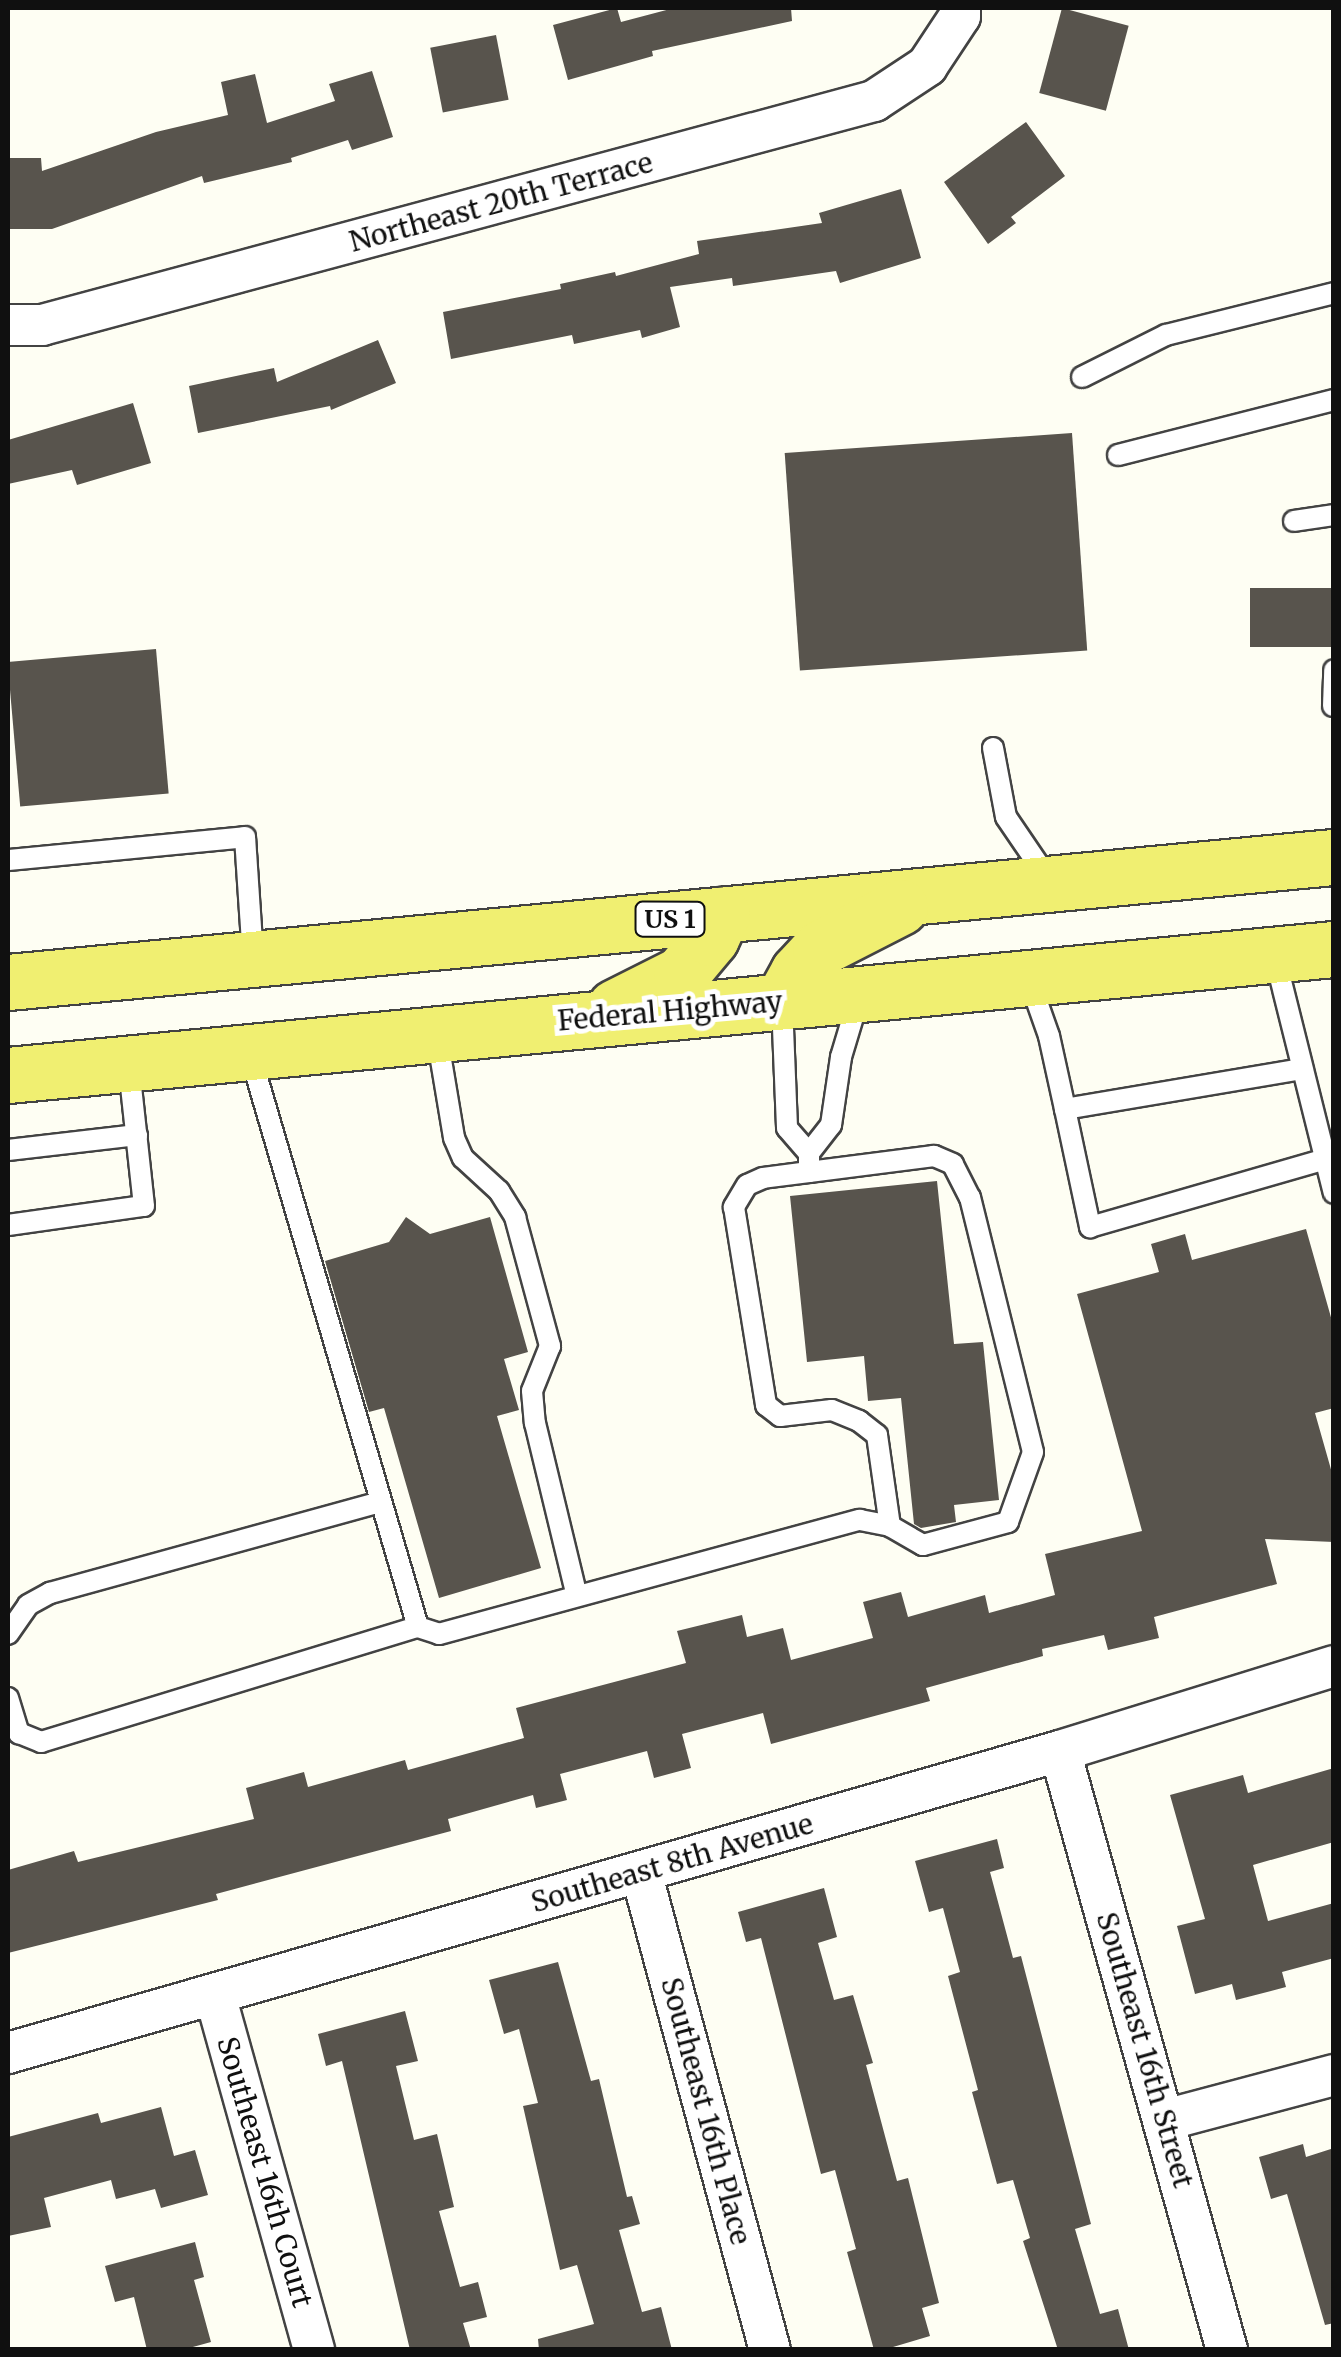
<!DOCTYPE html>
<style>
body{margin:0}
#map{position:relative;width:1341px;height:2357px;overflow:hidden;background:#fefef3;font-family:Merriweather,serif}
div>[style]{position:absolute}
.building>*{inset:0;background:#58544d;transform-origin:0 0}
.roads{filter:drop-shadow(2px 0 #434343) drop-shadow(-2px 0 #434343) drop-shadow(0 2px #434343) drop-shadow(0 -2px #434343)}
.service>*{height:20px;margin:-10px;padding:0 10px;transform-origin:10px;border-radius:10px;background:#fff}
.minor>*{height:40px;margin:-20px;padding:0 20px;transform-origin:20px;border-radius:20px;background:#fff}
.primary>*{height:55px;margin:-27.5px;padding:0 27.5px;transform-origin:27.5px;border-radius:27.5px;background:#f0ef71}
span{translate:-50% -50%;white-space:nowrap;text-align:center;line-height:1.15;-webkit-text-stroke:10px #fff;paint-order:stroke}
.shield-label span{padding:2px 8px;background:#fff;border:2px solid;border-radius:8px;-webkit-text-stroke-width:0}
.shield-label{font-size:25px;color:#101010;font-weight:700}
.street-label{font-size:28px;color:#101010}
.frame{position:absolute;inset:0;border:10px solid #101010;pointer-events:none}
</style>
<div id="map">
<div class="building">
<div style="clip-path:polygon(617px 8px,621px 22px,674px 8px,791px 8px,792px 21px,652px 51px,653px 56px,568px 80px,553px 25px)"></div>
<div style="left:1062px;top:8px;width:69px;height:88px;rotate:15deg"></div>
<div style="left:496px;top:35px;width:66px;height:67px;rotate:79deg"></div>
<div style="clip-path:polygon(372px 71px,393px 137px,352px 150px,348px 140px,291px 158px,292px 162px,204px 183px,202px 176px,52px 229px,8px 229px,8px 158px,41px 158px,42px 171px,156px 132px,228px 115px,221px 82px,255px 74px,267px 123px,335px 101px,329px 84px)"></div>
<div style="clip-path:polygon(1026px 122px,1065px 176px,1011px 217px,1016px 223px,988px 244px,944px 182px)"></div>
<div style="clip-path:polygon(901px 189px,921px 258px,840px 283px,836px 271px,733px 286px,732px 278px,670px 287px,680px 327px,642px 338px,640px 330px,574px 344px,572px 335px,451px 359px,443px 312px,561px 289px,560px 284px,615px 272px,616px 276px,699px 254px,697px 241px,822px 223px,819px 213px)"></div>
<div style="clip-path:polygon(378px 340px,396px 383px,331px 410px,330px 406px,198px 433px,189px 386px,274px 368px,277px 382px)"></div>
<div style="clip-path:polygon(133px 403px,151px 463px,77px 485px,72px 470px,8px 484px,8px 440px)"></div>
<div style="left:1072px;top:433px;width:218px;height:288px;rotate:86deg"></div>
<div style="left:1334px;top:588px;width:59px;height:84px;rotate:90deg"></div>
<div style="left:156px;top:649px;width:145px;height:149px;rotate:85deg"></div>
<div style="clip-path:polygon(937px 1181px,954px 1344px,983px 1342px,999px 1500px,954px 1505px,956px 1522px,921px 1528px,914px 1524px,901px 1398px,868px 1401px,864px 1356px,807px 1362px,790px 1196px)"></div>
<div style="clip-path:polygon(406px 1217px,430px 1234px,490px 1217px,528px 1352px,504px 1359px,519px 1410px,497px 1416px,541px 1568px,439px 1598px,384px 1408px,369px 1412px,325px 1261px,389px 1242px)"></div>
<div style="clip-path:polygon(1306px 1229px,1334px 1328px,1334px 1408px,1315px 1413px,1334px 1480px,1334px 1542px,1265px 1539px,1277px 1584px,1154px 1617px,1159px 1638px,1108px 1650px,1104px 1635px,1042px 1649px,1043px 1656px,926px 1688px,930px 1701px,771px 1744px,763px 1713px,682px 1734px,691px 1768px,654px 1778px,647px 1751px,560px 1774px,567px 1800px,536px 1808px,533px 1795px,448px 1819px,451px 1831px,216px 1894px,218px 1900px,8px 1953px,8px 1870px,74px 1851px,78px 1862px,254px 1819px,246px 1788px,304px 1772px,308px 1787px,405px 1760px,408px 1770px,524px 1738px,516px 1708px,686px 1663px,677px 1631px,742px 1615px,747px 1637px,783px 1628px,791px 1660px,873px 1638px,863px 1602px,901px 1592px,908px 1617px,985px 1595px,989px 1613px,1055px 1595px,1045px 1554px,1142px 1531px,1077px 1294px,1159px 1272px,1151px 1244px,1185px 1234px,1192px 1260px)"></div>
<div style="clip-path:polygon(1334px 1768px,1334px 1842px,1253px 1865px,1268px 1921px,1334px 1903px,1334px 1958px,1282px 1972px,1286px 1987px,1236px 2000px,1232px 1984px,1195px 1994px,1177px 1926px,1205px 1919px,1170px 1795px,1243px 1775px,1248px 1793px)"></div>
<div style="clip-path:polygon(997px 1839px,1004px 1868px,990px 1872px,1013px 1958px,1021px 1956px,1091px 2224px,1075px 2229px,1100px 2314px,1118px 2309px,1129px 2350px,1058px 2350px,1023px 2241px,1030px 2238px,1013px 2180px,997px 2184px,972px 2092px,978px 2090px,948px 1976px,960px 1972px,943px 1908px,929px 1912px,915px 1861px)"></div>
<div style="clip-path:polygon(824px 1888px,837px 1937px,818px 1943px,834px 2000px,853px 1995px,873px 2063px,866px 2065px,897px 2181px,908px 2178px,939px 2303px,922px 2308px,930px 2336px,883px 2350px,874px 2350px,847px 2252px,856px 2249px,835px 2170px,821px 2174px,761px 1938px,746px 1942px,738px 1912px)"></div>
<div style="clip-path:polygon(558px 1962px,591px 2081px,599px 2079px,627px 2197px,632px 2196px,640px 2224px,619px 2230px,642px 2312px,661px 2307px,672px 2350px,539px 2350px,538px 2339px,594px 2324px,577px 2265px,560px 2270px,523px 2106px,538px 2103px,519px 2029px,504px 2034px,489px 1980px)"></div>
<div style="clip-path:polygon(405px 2011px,418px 2061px,396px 2066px,414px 2140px,437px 2134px,454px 2207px,439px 2211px,460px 2287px,478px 2282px,487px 2317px,463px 2323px,471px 2350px,410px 2350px,342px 2061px,326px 2066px,318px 2034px)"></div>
<div style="clip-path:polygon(161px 2107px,174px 2156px,195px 2150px,208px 2195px,161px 2208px,155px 2189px,116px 2199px,111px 2180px,44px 2198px,51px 2227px,8px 2236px,8px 2137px,98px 2113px,101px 2123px)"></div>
<div style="clip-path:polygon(1303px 2144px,1306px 2157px,1334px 2148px,1334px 2323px,1325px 2325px,1287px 2194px,1271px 2199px,1259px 2157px)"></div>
<div style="clip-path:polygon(195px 2242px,204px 2277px,194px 2280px,211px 2342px,182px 2350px,147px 2350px,134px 2297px,115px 2302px,105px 2266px)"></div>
</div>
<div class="roads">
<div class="service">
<div style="left:1082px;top:377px;width:94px;rotate:-26.6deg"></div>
<div style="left:1166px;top:335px;width:173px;rotate:-14deg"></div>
<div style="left:1118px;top:455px;width:223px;rotate:-14.3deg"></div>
<div style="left:1294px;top:521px;width:40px;rotate:-8.5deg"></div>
<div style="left:1333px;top:706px;width:36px;rotate:-88deg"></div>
<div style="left:993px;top:748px;width:70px;rotate:79.3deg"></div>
<div style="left:1006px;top:817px;width:76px;rotate:55.7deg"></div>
<div style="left:8px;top:860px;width:238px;rotate:-5.5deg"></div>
<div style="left:245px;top:837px;width:119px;rotate:86.2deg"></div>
<div style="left:1275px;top:957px;width:243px;rotate:76deg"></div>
<div style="left:1030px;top:982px;width:57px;rotate:70.6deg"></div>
<div style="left:1049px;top:1036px;width:75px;rotate:77.6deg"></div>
<div style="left:1065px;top:1109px;width:240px;rotate:-9.6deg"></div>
<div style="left:782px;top:1003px;width:125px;rotate:87.7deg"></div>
<div style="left:787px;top:1128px;width:33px;rotate:49deg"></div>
<div style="left:809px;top:1153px;width:36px;rotate:-52deg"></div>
<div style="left:831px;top:1125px;width:69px;rotate:-81.6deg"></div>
<div style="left:841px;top:1057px;width:63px;rotate:-73.3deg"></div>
<div style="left:437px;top:1036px;width:103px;rotate:80.5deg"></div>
<div style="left:454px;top:1138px;width:22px;rotate:66deg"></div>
<div style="left:463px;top:1158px;width:49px;rotate:42.5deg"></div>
<div style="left:499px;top:1191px;width:31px;rotate:58deg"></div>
<div style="left:515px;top:1217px;width:134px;rotate:74.8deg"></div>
<div style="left:550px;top:1346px;width:48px;rotate:111.8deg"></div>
<div style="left:532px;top:1391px;width:32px;rotate:85deg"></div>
<div style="left:535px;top:1423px;width:178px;rotate:76.4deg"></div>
<div style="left:250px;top:1054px;width:597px;rotate:73.66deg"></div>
<div style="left:418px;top:1627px;width:22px;rotate:18deg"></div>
<div style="left:439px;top:1634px;width:436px;rotate:-15.2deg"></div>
<div style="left:860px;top:1520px;width:31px;rotate:11deg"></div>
<div style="left:890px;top:1526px;width:38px;rotate:30deg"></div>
<div style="left:923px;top:1545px;width:88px;rotate:-15.1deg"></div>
<div style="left:1008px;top:1522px;width:74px;rotate:-70.3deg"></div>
<div style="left:1033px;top:1452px;width:262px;rotate:-103.9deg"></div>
<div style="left:970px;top:1198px;width:38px;rotate:-117deg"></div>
<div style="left:953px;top:1164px;width:21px;rotate:-157deg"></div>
<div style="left:934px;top:1156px;width:126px;rotate:172.7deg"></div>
<div style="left:809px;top:1172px;width:19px;rotate:-90deg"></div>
<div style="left:1065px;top:1109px;width:121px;rotate:78deg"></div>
<div style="left:1090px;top:1227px;width:245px;rotate:-16.1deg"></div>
<div style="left:8px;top:1150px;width:130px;rotate:-6.6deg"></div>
<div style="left:809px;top:1172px;width:46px;rotate:172.6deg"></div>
<div style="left:763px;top:1178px;width:17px;rotate:156deg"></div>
<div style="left:747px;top:1185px;width:26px;rotate:121deg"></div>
<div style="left:734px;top:1207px;width:201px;rotate:80.8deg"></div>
<div style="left:766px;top:1405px;width:18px;rotate:38deg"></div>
<div style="left:780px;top:1416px;width:52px;rotate:-6.6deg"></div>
<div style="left:832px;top:1410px;width:29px;rotate:22deg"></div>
<div style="left:859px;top:1421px;width:23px;rotate:38deg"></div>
<div style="left:877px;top:1435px;width:92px;rotate:81.9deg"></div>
<div style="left:8px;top:1225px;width:137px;rotate:-8deg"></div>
<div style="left:144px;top:1206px;width:140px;rotate:-96.2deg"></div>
<div style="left:8px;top:1634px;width:35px;rotate:-55deg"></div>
<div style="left:28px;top:1605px;width:25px;rotate:-29deg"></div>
<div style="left:50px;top:1593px;width:343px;rotate:-15.4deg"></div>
<div style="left:8px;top:1698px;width:37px;rotate:73deg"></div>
<div style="left:19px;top:1733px;width:24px;rotate:22deg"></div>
<div style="left:41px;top:1742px;width:394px;rotate:-17deg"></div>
</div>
<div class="minor">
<div style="left:8px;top:325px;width:34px"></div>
<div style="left:42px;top:325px;width:862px;rotate:-15.07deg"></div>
<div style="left:874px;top:101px;width:64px;rotate:-33.4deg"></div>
<div style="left:927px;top:66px;width:60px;rotate:-56.6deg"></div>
<div style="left:960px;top:16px;width:8px;rotate:-90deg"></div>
<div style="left:1060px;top:1751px;width:622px;rotate:74.42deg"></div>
<div style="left:641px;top:1872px;width:495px;rotate:74.9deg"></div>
<div style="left:215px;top:1995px;width:369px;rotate:74.4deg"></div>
<div style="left:8px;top:2053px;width:1094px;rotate:-16.02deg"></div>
<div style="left:1060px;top:1751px;width:287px;rotate:-17.2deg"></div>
<div style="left:1165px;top:2120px;width:175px;rotate:-14.9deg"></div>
</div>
<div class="primary">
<div style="left:8px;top:982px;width:1332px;rotate:-5.39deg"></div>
<div style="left:782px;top:1001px;width:33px;rotate:-61deg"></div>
<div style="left:798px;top:972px;width:33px;rotate:-47deg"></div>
<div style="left:820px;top:948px;width:90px;rotate:-27.1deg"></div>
<div style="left:615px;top:1007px;width:74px;rotate:-26.6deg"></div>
<div style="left:681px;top:974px;width:47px;rotate:-50.2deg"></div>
<div style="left:711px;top:938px;width:26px;rotate:-65deg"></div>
<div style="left:8px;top:1075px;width:1332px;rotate:-5.43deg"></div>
</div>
</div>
<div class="shield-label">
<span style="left:670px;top:919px">US 1</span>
</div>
<div class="street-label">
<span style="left:501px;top:202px;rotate:-15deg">Northeast 20th Terrace</span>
<span style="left:670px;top:1011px;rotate:-5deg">Federal Highway</span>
<span style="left:672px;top:1863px;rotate:-16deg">Southeast 8th Avenue</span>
<span style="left:1145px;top:2050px;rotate:74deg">Southeast 16th Street</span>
<span style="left:706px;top:2111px;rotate:75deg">Southeast 16th Place</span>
<span style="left:265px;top:2172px;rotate:74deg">Southeast 16th Court</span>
</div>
<div class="frame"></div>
</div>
